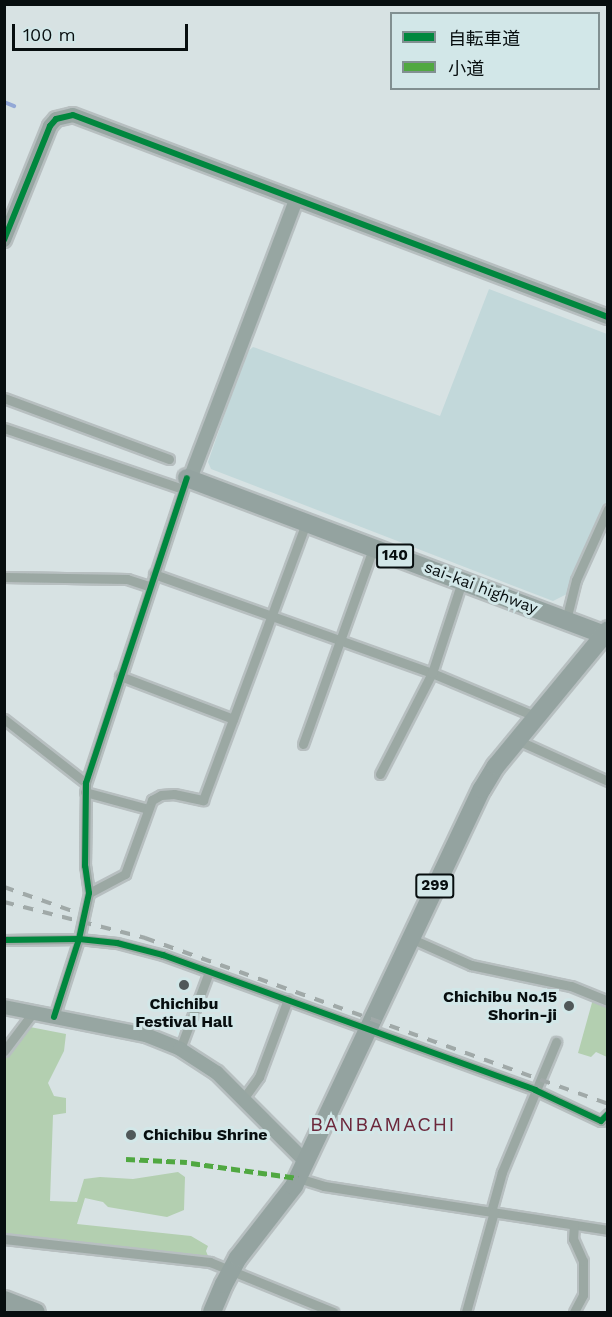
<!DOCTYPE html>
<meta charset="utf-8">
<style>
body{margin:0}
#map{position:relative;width:612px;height:1317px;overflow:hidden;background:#d7e2e3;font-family:"Work Sans","Noto Sans JP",sans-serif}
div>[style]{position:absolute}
.built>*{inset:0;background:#c2d8da}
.green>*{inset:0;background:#b3cfb0}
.stream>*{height:4px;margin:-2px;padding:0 2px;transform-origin:2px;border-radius:2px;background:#93a8d6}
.roads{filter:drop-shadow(2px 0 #b7bfc0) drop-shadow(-2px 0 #b7bfc0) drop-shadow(0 2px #b7bfc0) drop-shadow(0 -2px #b7bfc0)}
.street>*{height:9px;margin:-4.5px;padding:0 4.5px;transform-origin:4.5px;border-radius:4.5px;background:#9ba8a3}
.secondary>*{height:14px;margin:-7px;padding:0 7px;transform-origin:7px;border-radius:7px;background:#97a6a2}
.highway>*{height:18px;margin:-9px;padding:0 9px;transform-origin:9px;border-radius:9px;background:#94a3a0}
.rail>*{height:4px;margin-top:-2px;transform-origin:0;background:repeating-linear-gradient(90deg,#a0a9a8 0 10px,transparent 0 20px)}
.quiet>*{height:4.5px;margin-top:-2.25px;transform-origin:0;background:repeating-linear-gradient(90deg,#50a841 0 9px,transparent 0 13.5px)}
.cycleway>*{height:6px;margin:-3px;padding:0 3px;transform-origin:3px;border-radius:3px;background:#00873e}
.dots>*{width:16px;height:16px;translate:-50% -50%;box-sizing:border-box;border:3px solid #d2e7e8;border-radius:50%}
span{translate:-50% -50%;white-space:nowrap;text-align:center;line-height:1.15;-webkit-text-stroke:6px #d2e7e8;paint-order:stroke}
.shield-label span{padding:2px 4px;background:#d2e7e8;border:2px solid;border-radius:4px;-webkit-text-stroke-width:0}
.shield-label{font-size:15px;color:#070e0f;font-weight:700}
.street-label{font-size:16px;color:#070e0f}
.poi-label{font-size:16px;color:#070e0f;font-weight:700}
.right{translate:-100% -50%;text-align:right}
.left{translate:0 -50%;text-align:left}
.quarter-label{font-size:20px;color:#6c273b;letter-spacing:1.5px}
.frame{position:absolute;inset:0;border:6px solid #070e0f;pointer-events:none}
.legend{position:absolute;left:390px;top:12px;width:210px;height:78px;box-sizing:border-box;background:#d2e7e8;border:2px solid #819091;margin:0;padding:8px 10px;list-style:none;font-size:18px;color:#070e0f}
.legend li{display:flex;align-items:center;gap:12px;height:30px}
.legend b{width:30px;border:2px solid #819091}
.scale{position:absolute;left:12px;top:24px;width:176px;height:27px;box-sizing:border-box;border:3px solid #070e0f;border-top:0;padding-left:8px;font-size:18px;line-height:21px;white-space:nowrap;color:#070e0f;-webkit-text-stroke:4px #d2e7e8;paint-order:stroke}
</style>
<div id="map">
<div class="built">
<div style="clip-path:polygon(489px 289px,607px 334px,607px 502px,567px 594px,553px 601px,211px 469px,208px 462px,246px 353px,253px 347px,440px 416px)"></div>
</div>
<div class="green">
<div style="clip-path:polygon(593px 999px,607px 1006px,607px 1057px,596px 1052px,591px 1057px,578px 1053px)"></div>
<div style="clip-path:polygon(30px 1027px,66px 1034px,64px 1051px,48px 1083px,54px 1096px,66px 1098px,66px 1113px,53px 1115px,50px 1201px,77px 1202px,84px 1179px,100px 1177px,133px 1179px,178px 1172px,185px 1177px,184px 1210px,167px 1217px,108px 1207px,103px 1202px,85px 1198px,77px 1224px,191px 1236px,208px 1246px,206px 1251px,208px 1256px,5px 1234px,5px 1059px)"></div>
</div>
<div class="stream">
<div style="left:4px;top:102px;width:11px;rotate:22deg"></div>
</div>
<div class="roads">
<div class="street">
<div style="left:4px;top:398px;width:176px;rotate:20.3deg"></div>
<div style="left:4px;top:428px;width:189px;rotate:18.8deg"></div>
<div style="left:154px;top:574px;width:295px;rotate:19.6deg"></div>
<div style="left:432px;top:673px;width:114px;rotate:22.7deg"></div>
<div style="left:4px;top:577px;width:123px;rotate:0.9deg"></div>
<div style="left:127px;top:579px;width:23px;rotate:18deg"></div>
<div style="left:566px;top:620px;width:41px;rotate:-76deg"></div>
<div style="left:576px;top:580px;width:78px;rotate:-65.7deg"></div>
<div style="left:120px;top:676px;width:121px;rotate:20.8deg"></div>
<div style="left:4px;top:719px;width:104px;rotate:38deg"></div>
<div style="left:517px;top:740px;width:100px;rotate:24.3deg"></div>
<div style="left:303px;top:744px;width:208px;rotate:-70.3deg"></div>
<div style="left:380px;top:774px;width:114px;rotate:-62.8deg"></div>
<div style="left:432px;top:673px;width:97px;rotate:-71.9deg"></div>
<div style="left:85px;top:792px;width:65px;rotate:15.1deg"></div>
<div style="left:89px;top:893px;width:41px;rotate:-27.8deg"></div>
<div style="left:125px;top:874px;width:79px;rotate:-70deg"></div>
<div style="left:152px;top:800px;width:10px;rotate:-29deg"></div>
<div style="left:161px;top:795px;width:13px;rotate:-4deg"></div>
<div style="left:174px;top:794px;width:30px;rotate:12deg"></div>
<div style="left:203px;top:800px;width:296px;rotate:-69.6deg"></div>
<div style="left:410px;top:938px;width:67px;rotate:23.9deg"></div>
<div style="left:471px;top:965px;width:102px;rotate:11.9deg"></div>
<div style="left:571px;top:986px;width:40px;rotate:22deg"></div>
<div style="left:4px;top:940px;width:75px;rotate:-0.8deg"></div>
<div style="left:79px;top:939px;width:38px;rotate:6deg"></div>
<div style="left:117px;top:943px;width:48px;rotate:14.6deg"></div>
<div style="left:163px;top:955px;width:396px;rotate:19.9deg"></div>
<div style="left:535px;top:1090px;width:73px;rotate:25.2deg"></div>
<div style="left:601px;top:1121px;width:10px;rotate:-45deg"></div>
<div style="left:54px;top:1017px;width:82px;rotate:-72.2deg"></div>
<div style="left:79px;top:939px;width:47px;rotate:-77.7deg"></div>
<div style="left:89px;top:893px;width:27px;rotate:-98deg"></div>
<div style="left:85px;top:866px;width:83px;rotate:-89.3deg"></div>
<div style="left:86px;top:783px;width:321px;rotate:-71.7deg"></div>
<div style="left:180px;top:1049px;width:82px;rotate:-69.4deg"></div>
<div style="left:4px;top:1051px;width:46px;rotate:-52.9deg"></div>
<div style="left:243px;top:1099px;width:27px;rotate:-54deg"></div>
<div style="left:259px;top:1077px;width:83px;rotate:-69.6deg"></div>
<div style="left:298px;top:1178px;width:27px;rotate:17deg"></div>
<div style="left:324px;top:1186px;width:287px;rotate:8.8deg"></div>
<div style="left:491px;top:1212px;width:41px;rotate:-74.6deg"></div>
<div style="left:502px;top:1172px;width:141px;rotate:-67.4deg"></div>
<div style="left:4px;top:1239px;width:207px;rotate:6.4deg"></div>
<div style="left:210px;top:1262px;width:133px;rotate:22.1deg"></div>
<div style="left:466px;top:1312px;width:104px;rotate:-74.4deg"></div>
<div style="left:574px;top:1312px;width:19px;rotate:-62deg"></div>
<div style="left:583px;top:1295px;width:34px;rotate:-90deg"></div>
<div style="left:583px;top:1261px;width:24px;rotate:-114deg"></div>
<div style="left:573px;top:1239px;width:14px;rotate:-86deg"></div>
</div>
<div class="secondary">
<div style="left:4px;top:240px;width:123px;rotate:-68deg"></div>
<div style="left:50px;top:126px;width:9px;rotate:-49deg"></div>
<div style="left:56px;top:119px;width:17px;rotate:-13deg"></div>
<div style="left:73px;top:115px;width:572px;rotate:20.69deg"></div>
<div style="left:190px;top:479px;width:298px;rotate:-69.2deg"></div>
<div style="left:4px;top:1007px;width:145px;rotate:11.2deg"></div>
<div style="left:146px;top:1035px;width:37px;rotate:22deg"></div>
<div style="left:180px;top:1049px;width:44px;rotate:33deg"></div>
<div style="left:217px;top:1073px;width:124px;rotate:45deg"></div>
</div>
<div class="highway">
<div style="left:187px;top:478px;width:450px;rotate:20.6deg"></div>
<div style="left:4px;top:1300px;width:34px;rotate:21deg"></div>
<div style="left:212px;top:1312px;width:30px;rotate:-67deg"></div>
<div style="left:224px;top:1284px;width:30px;rotate:-62deg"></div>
<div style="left:238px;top:1258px;width:91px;rotate:-52.1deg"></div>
<div style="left:294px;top:1186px;width:439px;rotate:-64.7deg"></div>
<div style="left:482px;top:789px;width:27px;rotate:-59deg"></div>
<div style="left:496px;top:766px;width:176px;rotate:-50.5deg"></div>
</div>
</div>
<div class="rail">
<div style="left:4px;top:887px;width:78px;rotate:19.4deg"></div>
<div style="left:4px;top:902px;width:146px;rotate:14.3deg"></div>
<div style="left:145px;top:938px;width:492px;rotate:19.7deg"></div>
</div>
<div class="quiet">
<div style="left:126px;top:1159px;width:61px;rotate:2.8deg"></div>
<div style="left:191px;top:1163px;width:108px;rotate:8deg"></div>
</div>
<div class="cycleway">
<div style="left:4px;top:240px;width:123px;rotate:-68deg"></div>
<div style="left:50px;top:126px;width:9px;rotate:-49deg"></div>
<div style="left:56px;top:119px;width:17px;rotate:-13deg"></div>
<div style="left:73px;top:115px;width:572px;rotate:20.69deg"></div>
<div style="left:4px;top:940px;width:75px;rotate:-0.8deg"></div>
<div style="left:79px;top:939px;width:38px;rotate:6deg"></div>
<div style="left:117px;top:943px;width:48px;rotate:14.6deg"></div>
<div style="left:163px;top:955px;width:396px;rotate:19.9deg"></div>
<div style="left:535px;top:1090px;width:73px;rotate:25.2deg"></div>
<div style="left:601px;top:1121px;width:10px;rotate:-45deg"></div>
<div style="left:54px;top:1017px;width:82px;rotate:-72.2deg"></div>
<div style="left:79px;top:939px;width:47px;rotate:-77.7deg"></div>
<div style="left:89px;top:893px;width:27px;rotate:-98deg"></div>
<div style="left:85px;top:866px;width:83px;rotate:-89.3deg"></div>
<div style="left:86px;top:783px;width:321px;rotate:-71.7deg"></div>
</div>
<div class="dots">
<div style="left:184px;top:985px;background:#505859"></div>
<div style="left:569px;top:1006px;background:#505859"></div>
<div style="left:131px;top:1135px;background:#505859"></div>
</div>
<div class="shield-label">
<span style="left:395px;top:556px">140</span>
<span style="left:435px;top:886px">299</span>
</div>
<div class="street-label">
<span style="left:481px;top:588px;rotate:21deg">sai-kai highway</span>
</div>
<div class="poi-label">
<span class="right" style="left:557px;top:1006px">Chichibu No.15<br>Shorin-ji</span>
<span style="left:184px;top:1013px">Chichibu<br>Festival Hall</span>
<span class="left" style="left:143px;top:1135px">Chichibu Shrine</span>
</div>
<div class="quarter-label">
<span style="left:383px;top:1124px">BANBAMACHI</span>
</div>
<div class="frame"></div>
<ul class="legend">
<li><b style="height:8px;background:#00873e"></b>自転車道</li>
<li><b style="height:8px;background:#50a841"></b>小道</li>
</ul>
<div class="scale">100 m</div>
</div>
